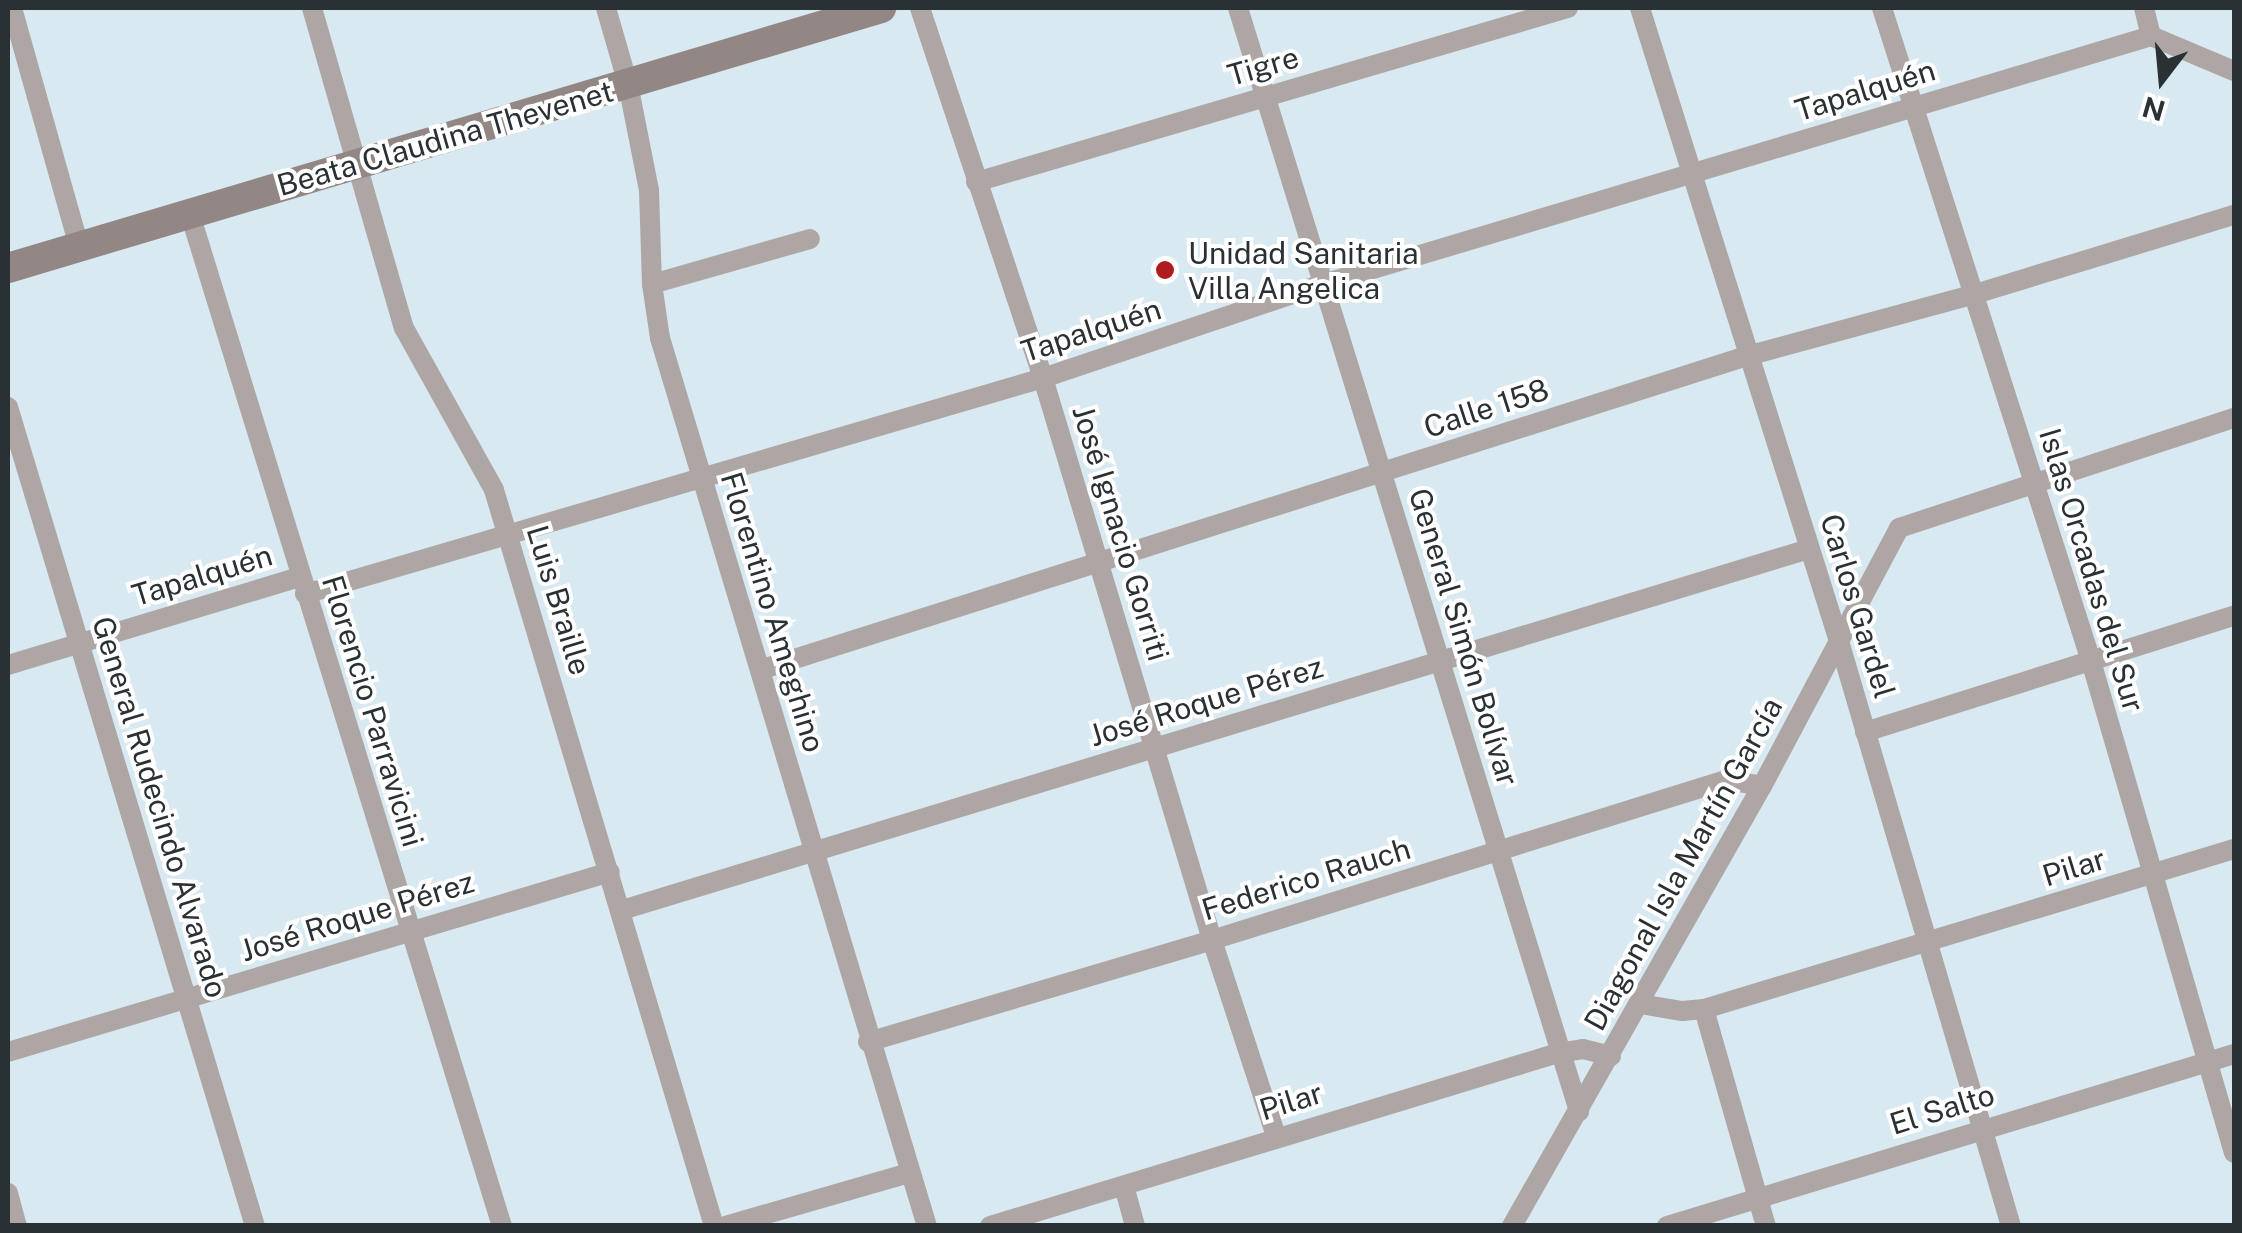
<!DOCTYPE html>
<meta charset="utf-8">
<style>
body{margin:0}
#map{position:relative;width:2242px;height:1233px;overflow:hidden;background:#d9e9f2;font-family:"Public Sans",sans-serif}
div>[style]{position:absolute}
.street>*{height:20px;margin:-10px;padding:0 10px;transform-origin:10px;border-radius:10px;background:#aea6a5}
.secondary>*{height:30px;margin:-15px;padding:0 15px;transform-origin:15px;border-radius:15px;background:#928785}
.dots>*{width:28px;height:28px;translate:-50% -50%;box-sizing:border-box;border:5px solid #fff;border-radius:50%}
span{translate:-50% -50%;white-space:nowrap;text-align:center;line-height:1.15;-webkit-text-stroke:8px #fff;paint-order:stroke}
.street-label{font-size:30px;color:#2a3134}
.poi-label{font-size:30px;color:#2a3134}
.left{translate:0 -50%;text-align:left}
.frame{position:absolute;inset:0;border:10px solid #2a3134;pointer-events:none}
.north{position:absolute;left:2112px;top:30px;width:100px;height:100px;-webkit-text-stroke:8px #fff;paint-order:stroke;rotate:196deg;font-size:28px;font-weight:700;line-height:40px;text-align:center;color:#2a3134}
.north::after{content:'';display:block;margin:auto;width:35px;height:45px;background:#2a3134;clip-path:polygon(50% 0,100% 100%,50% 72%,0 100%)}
</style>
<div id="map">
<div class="street">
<div style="left:12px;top:8px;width:248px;rotate:74.3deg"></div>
<div style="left:312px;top:8px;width:333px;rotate:74deg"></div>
<div style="left:404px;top:328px;width:185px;rotate:60.9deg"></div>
<div style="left:494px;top:490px;width:768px;rotate:73.36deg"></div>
<div style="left:606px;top:8px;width:79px;rotate:73.9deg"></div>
<div style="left:628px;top:84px;width:108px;rotate:78.8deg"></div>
<div style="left:649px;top:190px;width:94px;rotate:88.2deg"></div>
<div style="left:652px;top:284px;width:55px;rotate:81.6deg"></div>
<div style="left:660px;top:338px;width:927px;rotate:73.27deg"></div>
<div style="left:920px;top:8px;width:390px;rotate:71.6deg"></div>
<div style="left:1043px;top:378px;width:587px;rotate:73.26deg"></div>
<div style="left:1212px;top:940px;width:206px;rotate:71.9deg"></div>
<div style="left:1238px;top:8px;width:1155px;rotate:72.82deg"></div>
<div style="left:1640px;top:8px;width:664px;rotate:72.55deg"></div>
<div style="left:1839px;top:641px;width:610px;rotate:73.62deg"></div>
<div style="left:1882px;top:8px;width:686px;rotate:72.25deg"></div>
<div style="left:2091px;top:661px;width:512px;rotate:73.79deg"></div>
<div style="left:2144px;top:8px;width:29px;rotate:76deg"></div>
<div style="left:976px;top:182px;width:617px;rotate:-16.38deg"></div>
<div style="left:190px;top:214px;width:1059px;rotate:72.87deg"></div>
<div style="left:652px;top:284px;width:164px;rotate:-15.9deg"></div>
<div style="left:8px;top:407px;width:855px;rotate:73.22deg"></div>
<div style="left:305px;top:594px;width:769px;rotate:-16.31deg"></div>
<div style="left:1043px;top:378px;width:295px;rotate:-18.6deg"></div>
<div style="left:1323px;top:284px;width:864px;rotate:-16.67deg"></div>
<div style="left:2151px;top:36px;width:90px;rotate:22.9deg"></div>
<div style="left:8px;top:665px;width:304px;rotate:-16.8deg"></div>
<div style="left:760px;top:670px;width:1036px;rotate:-17.65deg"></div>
<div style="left:1747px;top:356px;width:236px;rotate:-15.2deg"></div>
<div style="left:1975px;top:294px;width:271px;rotate:-17deg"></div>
<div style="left:1865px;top:732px;width:387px;rotate:-17.5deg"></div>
<div style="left:622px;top:910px;width:1241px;rotate:-16.92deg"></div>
<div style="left:1640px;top:1004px;width:43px;rotate:9.5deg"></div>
<div style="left:1682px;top:1011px;width:22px;rotate:-5deg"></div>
<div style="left:1704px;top:1009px;width:554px;rotate:-16.8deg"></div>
<div style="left:1704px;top:1009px;width:226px;rotate:74.1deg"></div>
<div style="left:868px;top:1042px;width:359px;rotate:-16.5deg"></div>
<div style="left:1212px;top:940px;width:538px;rotate:-17.29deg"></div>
<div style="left:1726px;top:780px;width:36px;rotate:9deg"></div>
<div style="left:8px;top:1052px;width:628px;rotate:-16.65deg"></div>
<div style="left:1124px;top:1186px;width:41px;rotate:74.6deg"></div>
<div style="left:8px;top:1193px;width:34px;rotate:75deg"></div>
<div style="left:725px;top:1226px;width:191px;rotate:-16.1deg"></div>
<div style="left:990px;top:1226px;width:594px;rotate:-16.94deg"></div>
<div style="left:1558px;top:1053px;width:25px;rotate:-9deg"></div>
<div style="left:1583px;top:1049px;width:29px;rotate:14deg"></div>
<div style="left:1512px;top:1226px;width:506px;rotate:-60.4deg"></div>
<div style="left:1762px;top:786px;width:292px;rotate:-62deg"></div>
<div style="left:1899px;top:528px;width:353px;rotate:-18.2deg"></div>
<div style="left:1667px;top:1226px;width:593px;rotate:-16.88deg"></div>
</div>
<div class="secondary">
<div style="left:8px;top:268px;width:911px;rotate:-16.58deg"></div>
</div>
<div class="dots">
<div style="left:1165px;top:270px;background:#ae1c1f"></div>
</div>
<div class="street-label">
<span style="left:1263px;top:66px;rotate:-16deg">Tigre</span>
<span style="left:1865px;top:90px;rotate:-17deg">Tapalquén</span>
<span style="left:445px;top:138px;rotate:-16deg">Beata Claudina Thevenet</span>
<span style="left:1091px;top:330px;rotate:-18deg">Tapalquén</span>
<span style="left:1486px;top:408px;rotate:-18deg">Calle 158</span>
<span style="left:1121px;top:533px;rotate:73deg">José Ignacio Gorriti</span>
<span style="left:2092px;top:570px;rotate:73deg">Islas Orcadas del Sur</span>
<span style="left:202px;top:575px;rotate:-17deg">Tapalquén</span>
<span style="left:559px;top:600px;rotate:73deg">Luis Braille</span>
<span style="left:1858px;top:606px;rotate:73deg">Carlos Gardel</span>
<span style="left:773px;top:612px;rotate:73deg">Florentino Ameghino</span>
<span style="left:1464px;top:637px;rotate:73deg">General Simón Bolívar</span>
<span style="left:1206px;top:701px;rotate:-17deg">José Roque Pérez</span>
<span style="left:373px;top:711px;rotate:73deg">Florencio Parravicini</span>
<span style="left:160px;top:807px;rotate:73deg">General Rudecindo Alvarado</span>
<span style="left:1683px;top:864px;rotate:-61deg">Diagonal Isla Martín García</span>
<span style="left:2074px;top:867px;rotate:-17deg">Pilar</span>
<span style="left:1306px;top:879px;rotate:-17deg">Federico Rauch</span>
<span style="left:357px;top:916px;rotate:-17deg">José Roque Pérez</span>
<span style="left:1291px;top:1101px;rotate:-17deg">Pilar</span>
<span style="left:1942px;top:1109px;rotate:-17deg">El Salto</span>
</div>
<div class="poi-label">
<span class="left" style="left:1188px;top:270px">Unidad Sanitaria<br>Villa Angelica</span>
</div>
<div class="frame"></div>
<div class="north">N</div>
</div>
